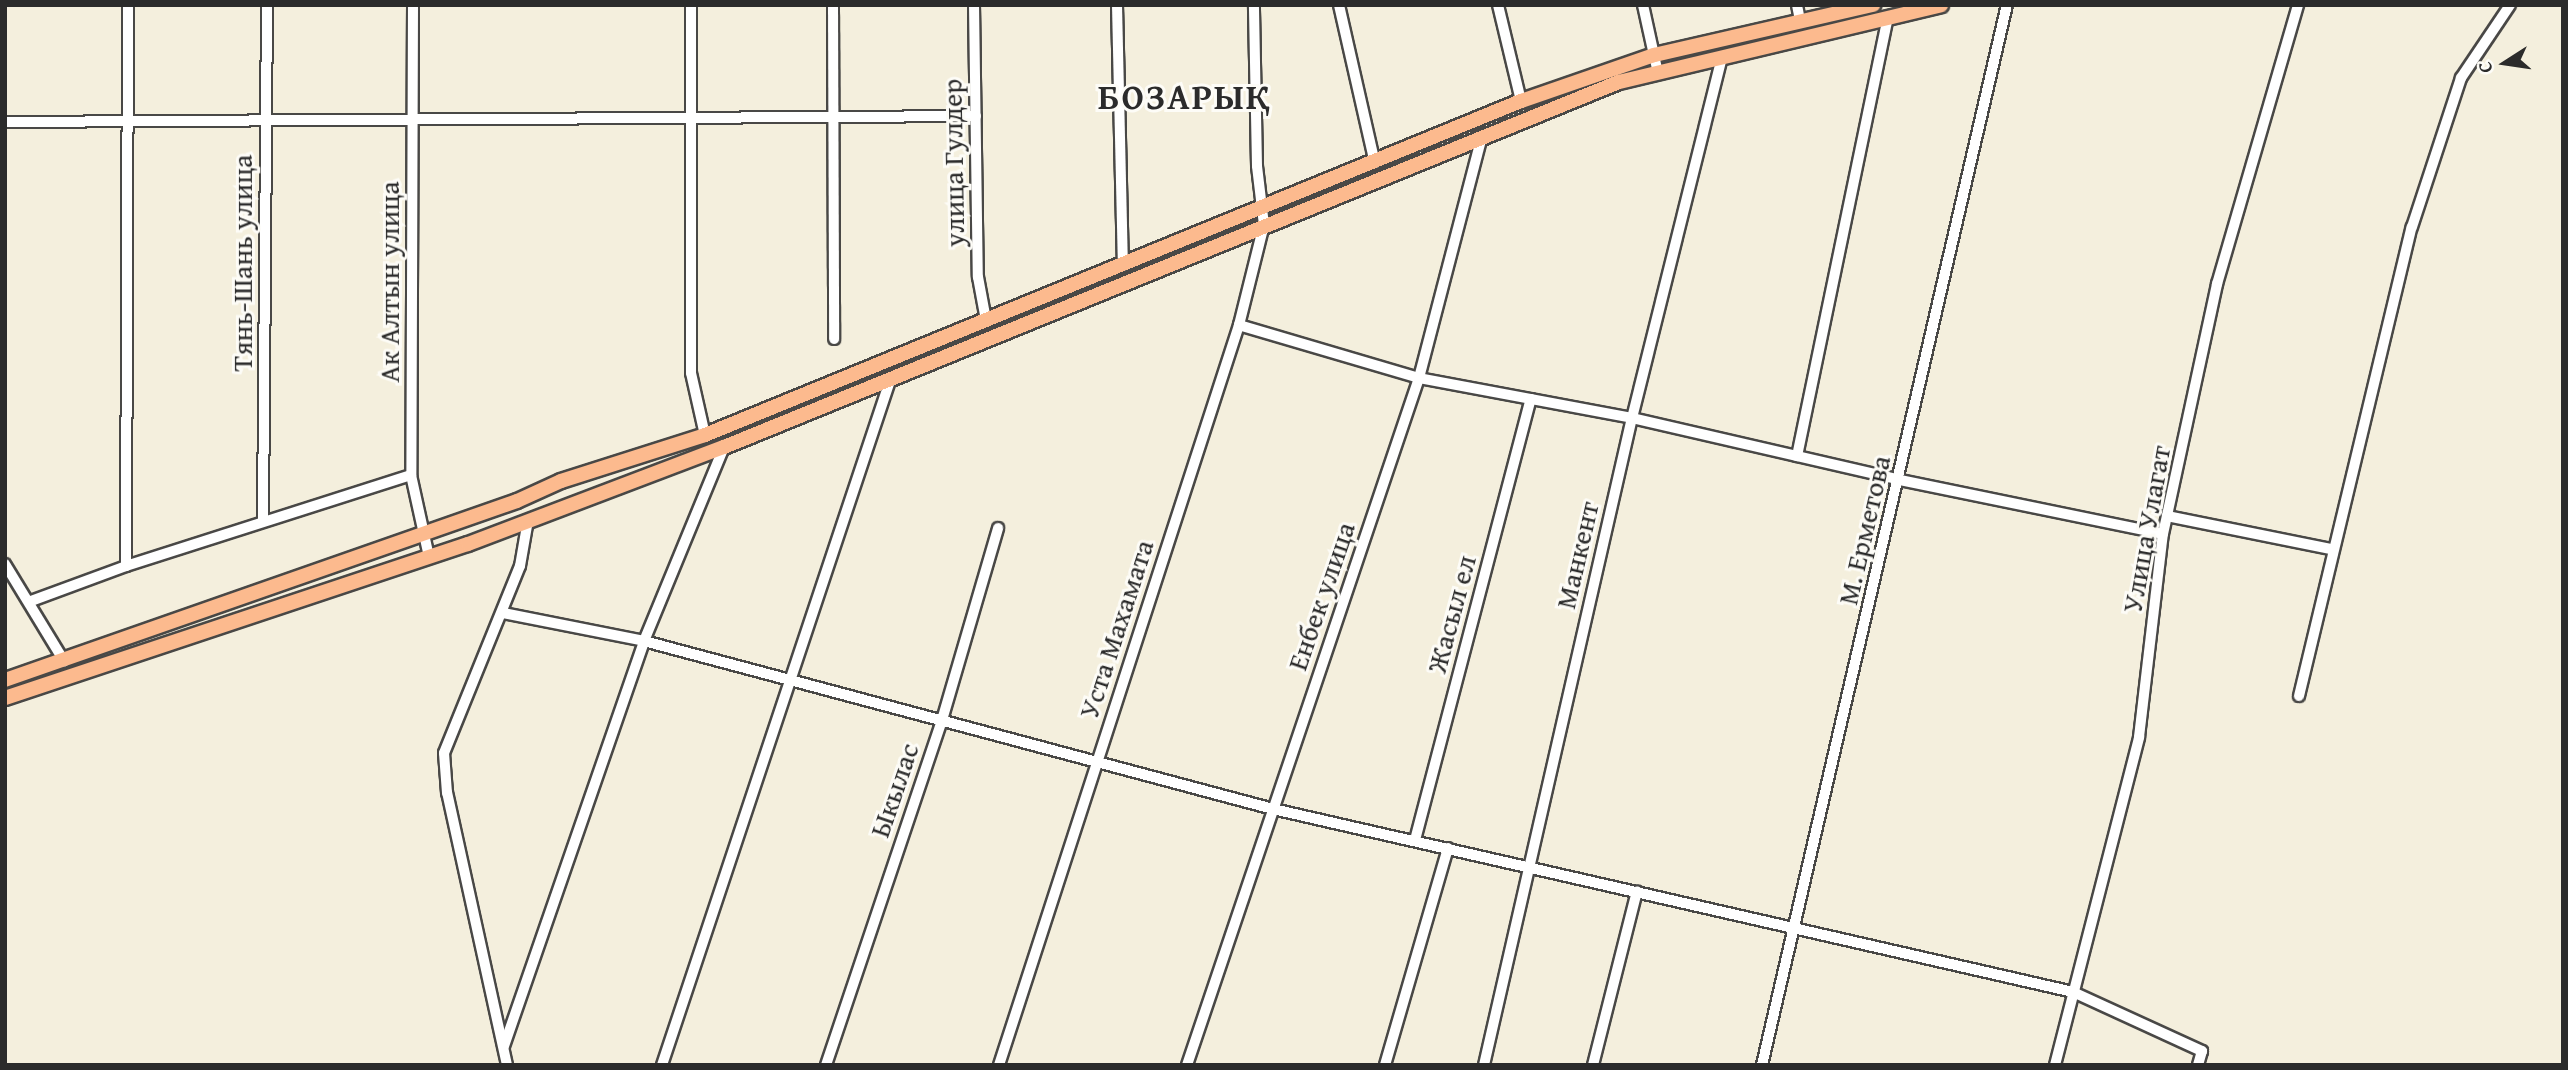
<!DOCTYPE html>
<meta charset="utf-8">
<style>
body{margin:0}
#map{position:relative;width:2568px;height:1070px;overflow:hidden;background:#f4efdd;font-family:"Gentium Book Plus",serif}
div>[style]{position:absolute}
.roads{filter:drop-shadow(2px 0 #494846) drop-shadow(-2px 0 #494846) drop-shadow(0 2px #494846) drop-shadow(0 -2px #494846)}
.minor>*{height:10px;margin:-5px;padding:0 5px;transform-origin:5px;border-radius:5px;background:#fff}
.major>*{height:14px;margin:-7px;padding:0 7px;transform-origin:7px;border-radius:7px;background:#fcba8e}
span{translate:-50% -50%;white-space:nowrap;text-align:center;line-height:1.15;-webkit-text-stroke:6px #fdfcf7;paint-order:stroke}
.street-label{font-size:28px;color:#2b2b2b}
.district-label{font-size:35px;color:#2b2b2b;font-weight:700;letter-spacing:2px}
.frame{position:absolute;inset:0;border:7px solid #2b2b2b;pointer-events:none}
.north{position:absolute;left:2470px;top:28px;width:70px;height:70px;-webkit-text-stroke:5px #fdfcf7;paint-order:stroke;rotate:258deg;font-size:19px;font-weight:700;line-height:28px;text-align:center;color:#2b2b2b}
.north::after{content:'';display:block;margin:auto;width:24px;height:32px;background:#2b2b2b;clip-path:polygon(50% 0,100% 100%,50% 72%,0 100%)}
</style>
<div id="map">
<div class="roads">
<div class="minor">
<div style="left:413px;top:5px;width:470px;rotate:90.2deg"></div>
<div style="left:411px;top:475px;width:84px;rotate:77.6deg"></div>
<div style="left:691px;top:5px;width:368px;rotate:90deg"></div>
<div style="left:691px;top:373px;width:64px;rotate:77.3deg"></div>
<div style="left:833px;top:5px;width:334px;rotate:89.8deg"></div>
<div style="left:974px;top:5px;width:272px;rotate:89.2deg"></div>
<div style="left:978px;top:277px;width:44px;rotate:79.5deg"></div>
<div style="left:1117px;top:5px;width:261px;rotate:88.7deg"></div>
<div style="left:1339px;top:5px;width:162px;rotate:77.2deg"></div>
<div style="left:1498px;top:5px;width:99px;rotate:76.5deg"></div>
<div style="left:1643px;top:5px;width:70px;rotate:77.6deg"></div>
<div style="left:1797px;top:5px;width:15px;rotate:79deg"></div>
<div style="left:5px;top:122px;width:971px;rotate:-0.35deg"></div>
<div style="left:1239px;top:325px;width:188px;rotate:16.4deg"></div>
<div style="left:1419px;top:378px;width:217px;rotate:10.6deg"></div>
<div style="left:1632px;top:418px;width:275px;rotate:13deg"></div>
<div style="left:1900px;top:480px;width:268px;rotate:11.6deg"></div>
<div style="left:1797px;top:456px;width:448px;rotate:-78.3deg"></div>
<div style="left:2167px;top:516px;width:167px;rotate:11.4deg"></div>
<div style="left:263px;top:521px;width:516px;rotate:-89.56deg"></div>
<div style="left:5px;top:564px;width:114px;rotate:58.7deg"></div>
<div style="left:126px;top:566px;width:561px;rotate:-89.8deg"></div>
<div style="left:31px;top:601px;width:101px;rotate:-20.2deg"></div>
<div style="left:126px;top:566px;width:299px;rotate:-17.7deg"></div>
<div style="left:503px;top:613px;width:144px;rotate:11.2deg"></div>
<div style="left:644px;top:641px;width:651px;rotate:14.95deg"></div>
<div style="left:1273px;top:809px;width:821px;rotate:12.88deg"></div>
<div style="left:2073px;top:992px;width:142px;rotate:24.6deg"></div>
<div style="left:2202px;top:1051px;width:15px;rotate:106deg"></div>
<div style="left:2299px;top:696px;width:482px;rotate:-76.5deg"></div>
<div style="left:2412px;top:227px;width:157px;rotate:-71.8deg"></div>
<div style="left:2461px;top:78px;width:88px;rotate:-56.1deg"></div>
<div style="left:1415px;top:840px;width:456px;rotate:-75.3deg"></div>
<div style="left:504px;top:1046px;width:429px;rotate:-70.9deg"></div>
<div style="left:644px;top:641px;width:210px;rotate:-67.6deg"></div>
<div style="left:507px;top:1065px;width:279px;rotate:-102.4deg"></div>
<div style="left:447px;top:793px;width:40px;rotate:-94.3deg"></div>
<div style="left:444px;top:753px;width:202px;rotate:-67.9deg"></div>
<div style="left:520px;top:566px;width:47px;rotate:-80.1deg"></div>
<div style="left:662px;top:1065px;width:724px;rotate:-71.57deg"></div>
<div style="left:826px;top:1065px;width:364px;rotate:-71.4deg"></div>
<div style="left:942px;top:720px;width:200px;rotate:-73.7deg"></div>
<div style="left:999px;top:1065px;width:778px;rotate:-72.03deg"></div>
<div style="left:1239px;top:325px;width:103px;rotate:-76deg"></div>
<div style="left:1264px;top:225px;width:59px;rotate:-96.8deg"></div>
<div style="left:1257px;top:166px;width:161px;rotate:-91.1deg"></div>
<div style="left:1187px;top:1065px;width:725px;rotate:-71.34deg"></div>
<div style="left:1419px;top:378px;width:249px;rotate:-75.4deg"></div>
<div style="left:1385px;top:1065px;width:226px;rotate:-73.8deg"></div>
<div style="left:1484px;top:1065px;width:664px;rotate:-77.12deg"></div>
<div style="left:1632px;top:418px;width:372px;rotate:-76deg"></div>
<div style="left:1593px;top:1065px;width:179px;rotate:-75.8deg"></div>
<div style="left:1762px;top:1065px;width:1088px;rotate:-76.99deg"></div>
<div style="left:2055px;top:1065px;width:339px;rotate:-75.6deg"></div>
<div style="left:2139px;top:737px;width:204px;rotate:-83.3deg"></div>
<div style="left:2163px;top:534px;width:256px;rotate:-77.8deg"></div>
<div style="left:2217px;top:284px;width:291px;rotate:-73.8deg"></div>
</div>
<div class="major">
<div style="left:5px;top:680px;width:542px;rotate:-19.27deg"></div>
<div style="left:517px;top:501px;width:48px;rotate:-24.4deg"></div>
<div style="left:561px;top:481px;width:151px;rotate:-17.7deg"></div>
<div style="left:705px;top:435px;width:882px;rotate:-22.26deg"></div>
<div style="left:1521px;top:101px;width:141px;rotate:-19.1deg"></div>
<div style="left:1654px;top:55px;width:225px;rotate:-12.9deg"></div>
<div style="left:5px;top:698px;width:488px;rotate:-18.4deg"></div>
<div style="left:468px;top:544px;width:274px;rotate:-20.8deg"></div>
<div style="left:724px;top:447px;width:967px;rotate:-22.19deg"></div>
<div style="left:1619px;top:82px;width:331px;rotate:-13.4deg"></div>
</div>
</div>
<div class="street-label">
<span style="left:953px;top:163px;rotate:-91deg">улица Гулдер</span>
<span style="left:242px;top:263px;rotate:-90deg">Тянь-Шань улица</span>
<span style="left:389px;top:282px;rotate:-90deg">Ак Алтын улица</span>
<span style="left:2146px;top:529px;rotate:-80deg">Улица Улагат</span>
<span style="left:1864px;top:530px;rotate:-77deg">М. Ерметова</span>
<span style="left:1577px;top:555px;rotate:-77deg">Манкент</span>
<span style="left:1321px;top:596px;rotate:-71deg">Енбек улица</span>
<span style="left:1451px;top:614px;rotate:-75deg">Жасыл ел</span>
<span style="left:1116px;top:629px;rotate:-72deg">Уста Махамата</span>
<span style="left:894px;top:790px;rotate:-71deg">Ыкылас</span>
</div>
<div class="district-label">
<span style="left:1185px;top:97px">БОЗАРЫҚ</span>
</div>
<div class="frame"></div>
<div class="north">С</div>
</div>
